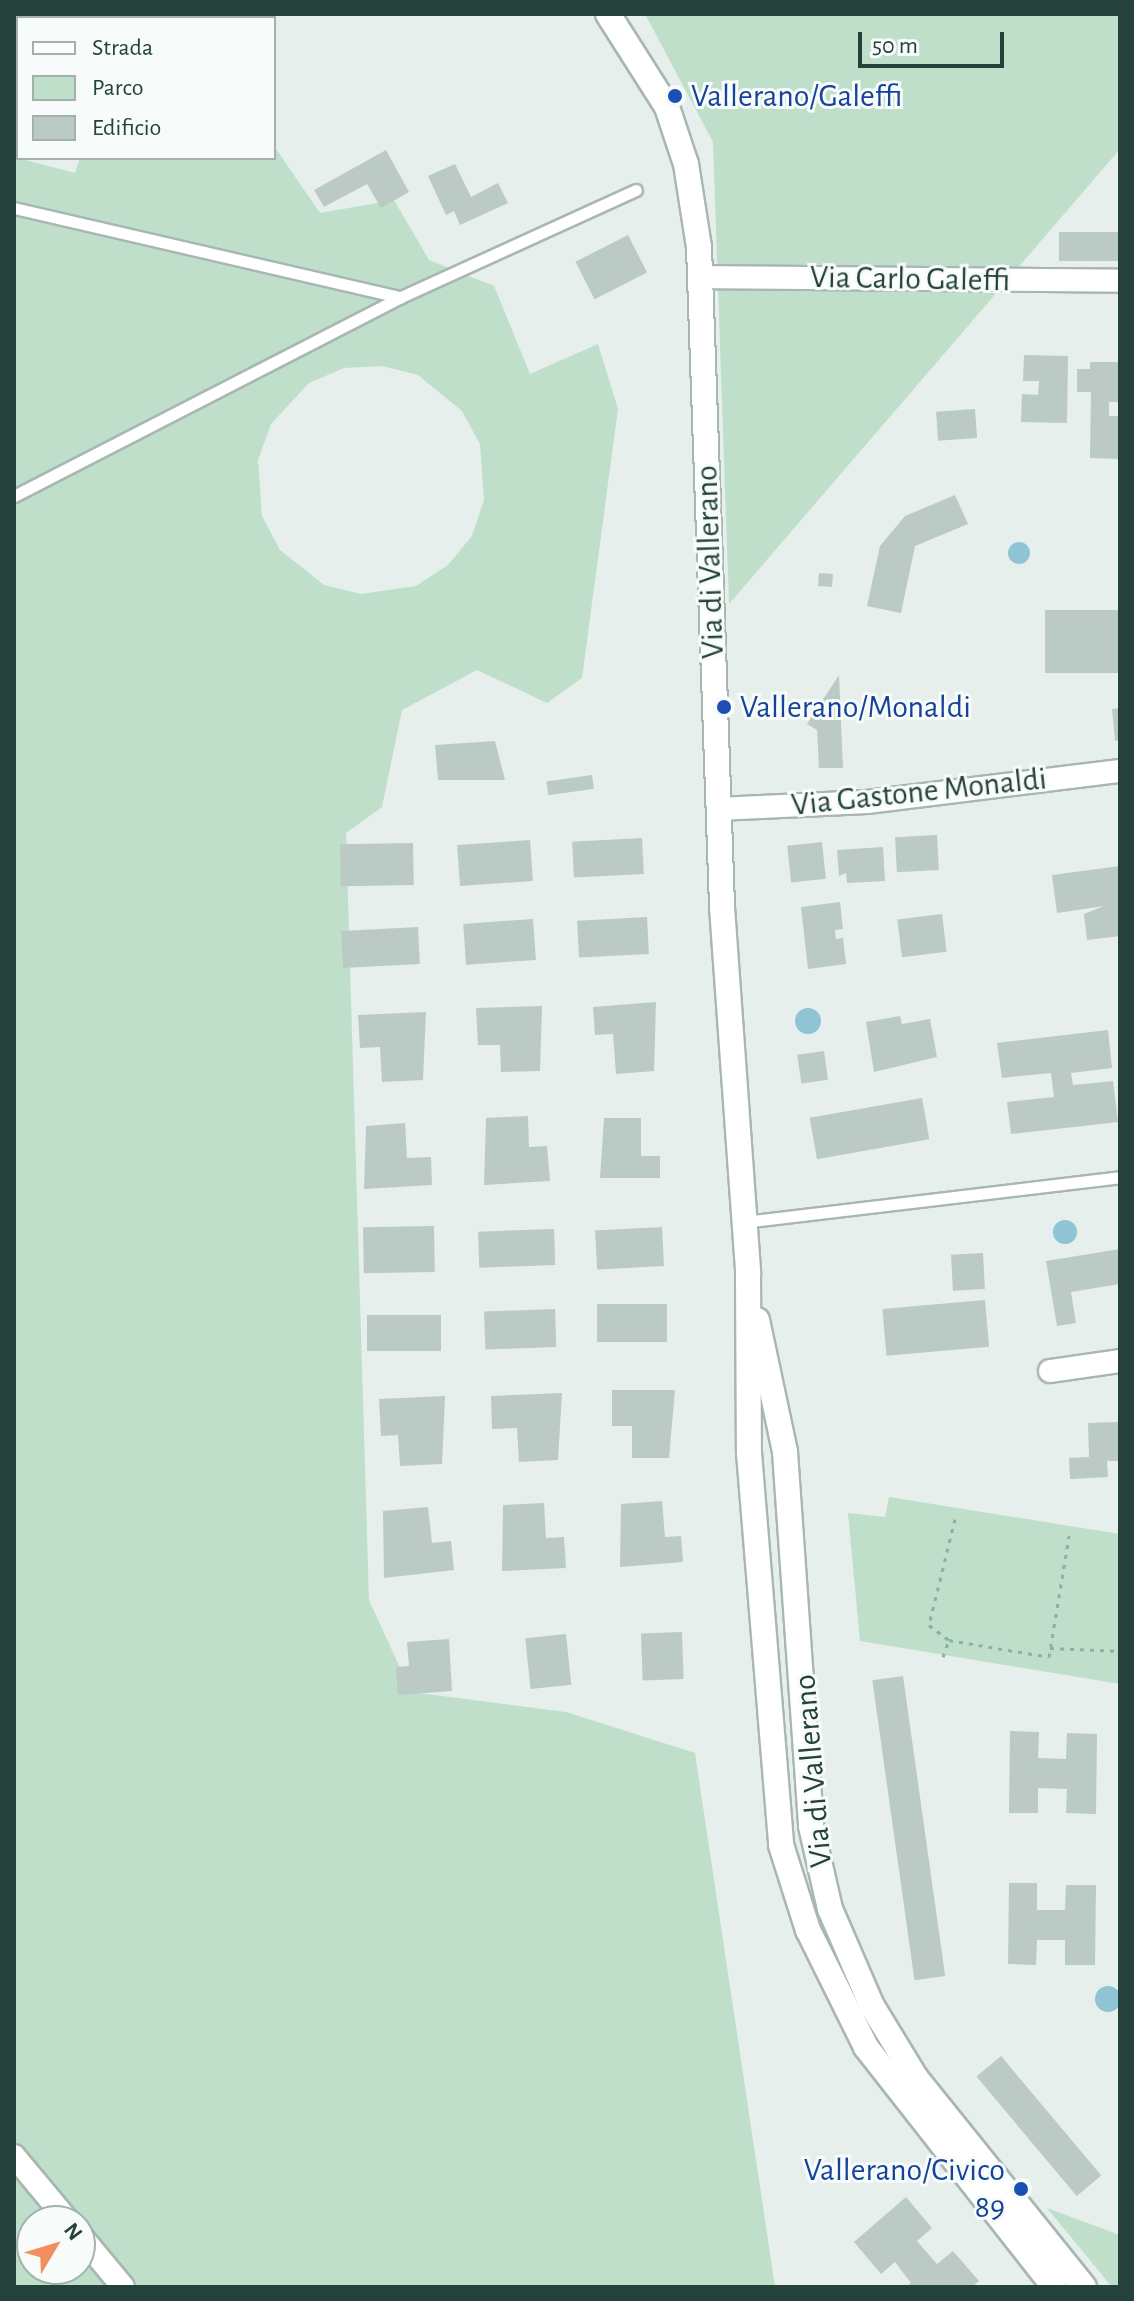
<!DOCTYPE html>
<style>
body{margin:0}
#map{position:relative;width:1134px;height:2301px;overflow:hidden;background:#e6efeb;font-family:"Alegreya Sans",sans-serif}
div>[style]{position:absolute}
.green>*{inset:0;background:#bfdfca}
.water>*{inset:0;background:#8ec4d3}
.round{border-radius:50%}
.building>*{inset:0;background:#bbcac5;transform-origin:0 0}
.path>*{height:3px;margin-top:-1.5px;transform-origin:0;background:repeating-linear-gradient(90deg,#86b2a7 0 4px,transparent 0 10px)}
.roads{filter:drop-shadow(2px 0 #a8b7b3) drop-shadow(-2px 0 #a8b7b3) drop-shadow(0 2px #a8b7b3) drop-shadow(0 -2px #a8b7b3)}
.lane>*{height:11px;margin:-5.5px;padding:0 5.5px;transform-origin:5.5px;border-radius:5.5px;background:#fff}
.street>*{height:22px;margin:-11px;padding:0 11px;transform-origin:11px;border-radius:11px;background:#fff}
.secondary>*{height:24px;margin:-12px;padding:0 12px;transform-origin:12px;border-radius:12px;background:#fff}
.dots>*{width:22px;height:22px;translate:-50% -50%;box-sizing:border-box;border:4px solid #f7fbf9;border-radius:50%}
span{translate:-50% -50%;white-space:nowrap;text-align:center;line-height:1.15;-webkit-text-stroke:6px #f7fbf9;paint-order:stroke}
.transit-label{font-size:32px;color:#164399}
.left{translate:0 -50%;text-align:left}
.right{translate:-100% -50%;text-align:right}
.street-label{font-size:32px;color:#24413b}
.frame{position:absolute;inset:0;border:16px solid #24413b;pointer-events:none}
.legend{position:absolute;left:16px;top:16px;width:260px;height:144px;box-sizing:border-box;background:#f7fbf9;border:2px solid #a3b1ad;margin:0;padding:10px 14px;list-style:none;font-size:24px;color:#24413b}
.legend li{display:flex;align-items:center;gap:16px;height:40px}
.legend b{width:40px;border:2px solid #a3b1ad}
.north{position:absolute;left:16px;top:2205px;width:80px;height:80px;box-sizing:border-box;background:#f7fbf9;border:2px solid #a3b1ad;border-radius:50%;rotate:52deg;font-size:22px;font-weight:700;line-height:32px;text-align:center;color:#24413b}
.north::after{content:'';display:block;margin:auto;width:28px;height:36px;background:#f28e60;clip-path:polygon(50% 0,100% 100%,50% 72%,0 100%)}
.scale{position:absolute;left:858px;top:32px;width:146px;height:36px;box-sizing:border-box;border:4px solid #24413b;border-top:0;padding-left:10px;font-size:24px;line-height:28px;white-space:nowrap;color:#24413b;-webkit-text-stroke:6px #f7fbf9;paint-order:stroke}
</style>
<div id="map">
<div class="green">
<div style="clip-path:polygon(645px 14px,1120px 14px,1120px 149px,729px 604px,713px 142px)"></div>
<div style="clip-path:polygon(evenodd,274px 146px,320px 213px,394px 200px,429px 260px,494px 286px,530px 374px,598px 344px,618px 409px,582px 678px,547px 703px,477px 670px,402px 710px,382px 807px,346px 833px,369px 1600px,411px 1692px,566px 1712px,695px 1753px,775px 2287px,14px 2287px,14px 157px,75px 173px,80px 158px,274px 158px,274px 146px,382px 366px,418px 375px,462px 411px,480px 444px,484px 500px,472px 536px,448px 565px,416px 586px,361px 594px,324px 585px,280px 550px,262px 516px,258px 460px,271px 424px,309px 383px,344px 368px,382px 366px,274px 146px,32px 2221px,80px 2221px,80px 2269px,32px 2269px,32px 2221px)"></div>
<div style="clip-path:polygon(889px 1497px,1120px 1534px,1120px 1684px,860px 1641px,848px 1513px,885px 1517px)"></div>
<div style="clip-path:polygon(1047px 2208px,1120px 2235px,1120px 2287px,1112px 2287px)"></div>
</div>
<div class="water">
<div class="round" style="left:1008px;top:542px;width:22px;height:22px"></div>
<div class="round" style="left:795px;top:1008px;width:26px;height:26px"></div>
<div class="round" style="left:1053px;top:1220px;width:24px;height:24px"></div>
<div class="round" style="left:1095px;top:1986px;width:26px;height:26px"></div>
</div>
<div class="building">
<div style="clip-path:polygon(386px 150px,409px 192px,381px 208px,367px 184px,324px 207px,314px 190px)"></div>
<div style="clip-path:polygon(455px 164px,471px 197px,498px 183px,508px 203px,460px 225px,454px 211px,446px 215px,428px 176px)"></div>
<div style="left:1120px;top:232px;width:29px;height:61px;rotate:90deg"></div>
<div style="left:628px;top:235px;width:42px;height:59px;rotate:63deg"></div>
<div style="clip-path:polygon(1024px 355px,1068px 356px,1067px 423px,1021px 422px,1022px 394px,1038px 395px,1039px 381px,1023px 381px)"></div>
<div style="clip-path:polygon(1090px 362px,1120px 362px,1120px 402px,1109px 402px,1109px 416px,1120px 416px,1120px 459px,1090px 458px,1091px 392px,1077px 392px,1077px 369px,1090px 369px)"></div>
<div style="left:975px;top:409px;width:29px;height:39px;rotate:86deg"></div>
<div style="clip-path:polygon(955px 495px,968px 524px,915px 546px,901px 613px,867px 606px,880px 546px,905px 516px)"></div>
<div style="left:819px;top:573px;width:14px;height:13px;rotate:4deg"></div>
<div style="left:1120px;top:610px;width:63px;height:75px;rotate:90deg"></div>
<div style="clip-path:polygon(839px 675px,843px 768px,819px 768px,817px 730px,807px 724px)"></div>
<div style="clip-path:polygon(1120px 708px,1120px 740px,1115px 741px,1112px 709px)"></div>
<div style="clip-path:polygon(495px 741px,505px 780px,438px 780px,435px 745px)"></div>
<div style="left:592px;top:775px;width:14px;height:46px;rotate:82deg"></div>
<div style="left:937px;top:835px;width:35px;height:42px;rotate:87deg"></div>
<div style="left:642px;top:838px;width:36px;height:70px;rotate:87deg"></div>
<div style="left:530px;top:840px;width:41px;height:73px;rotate:86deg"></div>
<div style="left:822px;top:842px;width:37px;height:35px;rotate:84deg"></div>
<div style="left:413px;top:843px;width:42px;height:73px;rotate:89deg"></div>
<div style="clip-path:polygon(883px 847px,885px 881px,847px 883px,846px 873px,839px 876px,837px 850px)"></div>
<div style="clip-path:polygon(1120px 866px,1120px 936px,1087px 940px,1084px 914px,1104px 906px,1057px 913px,1052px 875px)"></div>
<div style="clip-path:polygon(840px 902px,843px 929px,835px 930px,836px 939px,843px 938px,846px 964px,808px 969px,801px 907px)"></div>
<div style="left:942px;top:914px;width:38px;height:45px;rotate:83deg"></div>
<div style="left:647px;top:917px;width:37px;height:70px;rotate:87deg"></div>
<div style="left:533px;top:919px;width:41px;height:70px;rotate:86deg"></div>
<div style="left:418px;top:927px;width:37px;height:77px;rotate:87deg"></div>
<div style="clip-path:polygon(656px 1002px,654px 1071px,616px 1074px,613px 1034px,595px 1035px,593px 1007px)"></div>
<div style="clip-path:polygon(542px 1006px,540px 1071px,501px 1072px,500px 1045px,478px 1045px,476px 1008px)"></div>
<div style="clip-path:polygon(426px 1012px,423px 1080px,382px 1082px,380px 1047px,360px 1048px,358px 1015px)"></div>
<div style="clip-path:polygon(900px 1016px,902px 1024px,930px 1019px,937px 1057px,874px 1072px,866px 1022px)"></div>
<div style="clip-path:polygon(1108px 1030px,1112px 1068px,1071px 1073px,1073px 1085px,1113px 1081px,1118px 1122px,1011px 1134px,1007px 1102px,1054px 1097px,1051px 1073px,1002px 1078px,997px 1043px)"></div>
<div style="left:824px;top:1051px;width:29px;height:27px;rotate:82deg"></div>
<div style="left:922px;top:1098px;width:42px;height:114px;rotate:80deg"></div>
<div style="clip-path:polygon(528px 1116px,529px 1147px,547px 1146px,550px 1181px,484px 1185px,486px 1118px)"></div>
<div style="clip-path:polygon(604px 1118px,641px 1118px,641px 1156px,660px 1156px,660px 1178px,600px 1178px)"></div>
<div style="clip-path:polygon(405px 1123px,407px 1158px,431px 1157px,432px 1185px,364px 1189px,366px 1126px)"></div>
<div style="left:434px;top:1226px;width:46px;height:71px;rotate:89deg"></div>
<div style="left:662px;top:1227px;width:39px;height:67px;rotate:87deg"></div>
<div style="left:554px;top:1229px;width:36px;height:76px;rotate:88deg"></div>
<div style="clip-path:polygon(1120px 1249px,1120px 1284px,1071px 1292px,1076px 1323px,1057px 1326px,1046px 1261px)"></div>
<div style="left:983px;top:1253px;width:36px;height:32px;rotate:87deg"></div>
<div style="left:985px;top:1300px;width:47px;height:103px;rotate:85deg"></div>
<div style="left:667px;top:1304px;width:38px;height:70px;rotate:90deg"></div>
<div style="left:555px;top:1309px;width:38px;height:71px;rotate:88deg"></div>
<div style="left:441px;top:1315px;width:36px;height:74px;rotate:90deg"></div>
<div style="clip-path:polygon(612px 1390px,675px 1390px,669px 1458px,632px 1458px,632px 1426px,612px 1426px)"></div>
<div style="clip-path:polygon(562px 1393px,558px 1460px,519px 1462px,517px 1428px,492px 1429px,491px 1396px)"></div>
<div style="clip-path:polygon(445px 1396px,442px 1464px,400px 1466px,398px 1435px,381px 1436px,379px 1399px)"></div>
<div style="clip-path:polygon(1120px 1422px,1120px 1461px,1107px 1461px,1108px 1477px,1070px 1479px,1069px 1458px,1089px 1457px,1088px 1423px)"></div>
<div style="clip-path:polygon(662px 1501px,665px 1537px,681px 1536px,683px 1562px,620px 1567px,621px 1504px)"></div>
<div style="clip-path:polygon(544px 1503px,546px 1538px,564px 1537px,566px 1568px,502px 1571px,503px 1505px)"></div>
<div style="clip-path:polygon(428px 1507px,432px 1543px,451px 1541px,454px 1570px,384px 1578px,383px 1511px)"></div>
<div style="left:682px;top:1632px;width:47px;height:41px;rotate:88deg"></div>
<div style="left:566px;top:1634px;width:51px;height:41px;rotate:84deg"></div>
<div style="clip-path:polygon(449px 1639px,452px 1691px,398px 1695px,396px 1667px,409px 1666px,407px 1642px)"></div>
<div style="left:903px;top:1676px;width:303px;height:31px;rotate:82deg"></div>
<div style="clip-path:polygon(1010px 1731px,1039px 1732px,1038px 1758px,1066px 1759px,1067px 1733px,1097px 1734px,1096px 1814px,1066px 1813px,1067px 1789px,1038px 1788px,1038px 1813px,1009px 1813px)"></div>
<div style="clip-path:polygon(1009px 1883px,1037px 1883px,1037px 1910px,1065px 1910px,1066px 1885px,1096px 1885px,1095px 1965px,1065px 1965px,1065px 1940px,1037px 1940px,1036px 1965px,1008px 1964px)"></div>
<div style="left:1001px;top:2056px;width:156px;height:32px;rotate:50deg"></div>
<div style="clip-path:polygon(906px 2197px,932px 2228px,917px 2241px,937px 2264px,953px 2251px,979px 2281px,972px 2287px,906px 2287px,911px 2283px,895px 2262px,881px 2274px,854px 2242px)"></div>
</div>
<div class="path">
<div style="left:955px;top:1519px;width:109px;rotate:103.8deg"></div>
<div style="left:929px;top:1625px;width:25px;rotate:37deg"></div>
<div style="left:949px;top:1640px;width:101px;rotate:9.6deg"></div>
<div style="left:1049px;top:1657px;width:123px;rotate:-80.6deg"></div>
<div style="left:1120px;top:1593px;width:26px;rotate:90deg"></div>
<div style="left:1050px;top:1648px;width:70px;rotate:2.5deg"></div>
<div style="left:943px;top:1657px;width:18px;rotate:-71deg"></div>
</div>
<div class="roads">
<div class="lane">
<div style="left:14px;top:208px;width:397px;rotate:13deg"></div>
<div style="left:14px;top:496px;width:435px;rotate:-27.2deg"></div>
<div style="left:401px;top:297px;width:258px;rotate:-24.5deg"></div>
<div style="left:744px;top:1222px;width:379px;rotate:-6.8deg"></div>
</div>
<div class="street">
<div style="left:701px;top:277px;width:419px;rotate:0.5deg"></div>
<div style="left:718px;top:809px;width:149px;rotate:-2.7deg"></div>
<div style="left:867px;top:802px;width:255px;rotate:-7deg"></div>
<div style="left:1050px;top:1371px;width:71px;rotate:-8.1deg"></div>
<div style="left:14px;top:2156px;width:85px;rotate:50.3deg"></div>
<div style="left:80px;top:2235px;width:67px;rotate:50.4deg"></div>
</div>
<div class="secondary">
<div style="left:608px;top:14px;width:110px;rotate:57.6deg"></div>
<div style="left:667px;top:107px;width:60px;rotate:71.6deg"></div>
<div style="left:686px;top:164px;width:84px;rotate:81.1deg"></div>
<div style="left:699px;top:247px;width:660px;rotate:88deg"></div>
<div style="left:722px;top:907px;width:368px;rotate:85.9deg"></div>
<div style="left:748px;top:1274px;width:179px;rotate:89.7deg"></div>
<div style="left:749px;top:1453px;width:393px;rotate:85.3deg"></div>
<div style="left:781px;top:1845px;width:89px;rotate:72.4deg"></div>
<div style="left:808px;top:1930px;width:131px;rotate:63.6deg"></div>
<div style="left:866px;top:2047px;width:305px;rotate:51.9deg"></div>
<div style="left:757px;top:1320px;width:135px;rotate:78deg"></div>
<div style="left:785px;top:1452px;width:375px;rotate:86deg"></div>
<div style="left:811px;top:1826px;width:85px;rotate:77.1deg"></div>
<div style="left:830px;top:1909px;width:106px;rotate:66.6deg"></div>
<div style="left:872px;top:2006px;width:84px;rotate:58.6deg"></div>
<div style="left:916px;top:2078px;width:268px;rotate:51.2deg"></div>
</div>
</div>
<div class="dots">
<div style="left:675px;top:96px;background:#1a4fb4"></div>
<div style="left:724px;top:707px;background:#1a4fb4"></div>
<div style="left:1021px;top:2189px;background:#1a4fb4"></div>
</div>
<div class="transit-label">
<span class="left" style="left:691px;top:96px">Vallerano/Galeffi</span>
<span class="left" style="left:740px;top:707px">Vallerano/Monaldi</span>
<span class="right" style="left:1005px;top:2189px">Vallerano/Civico<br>89</span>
</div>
<div class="street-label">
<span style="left:910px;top:279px;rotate:1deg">Via Carlo Galeffi</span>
<span style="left:710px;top:562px;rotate:-92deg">Via di Vallerano</span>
<span style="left:919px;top:792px;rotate:-6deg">Via Gastone Monaldi</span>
<span style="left:813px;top:1771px;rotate:-95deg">Via di Vallerano</span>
</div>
<div class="frame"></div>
<ul class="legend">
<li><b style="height:10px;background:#fff"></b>Strada</li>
<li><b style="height:22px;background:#bfdfca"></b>Parco</li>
<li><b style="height:22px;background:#bbcac5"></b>Edificio</li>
</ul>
<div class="north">N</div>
<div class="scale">50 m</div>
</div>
